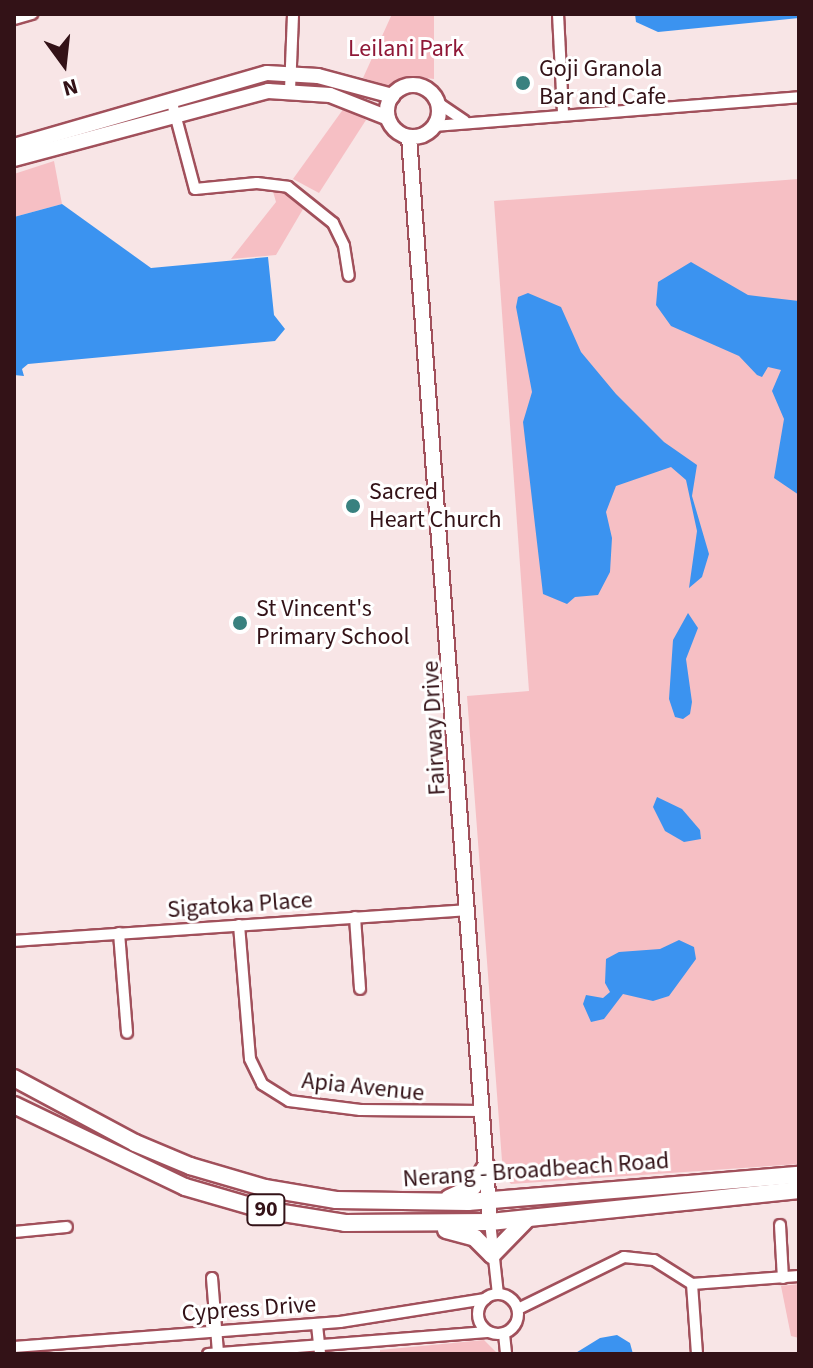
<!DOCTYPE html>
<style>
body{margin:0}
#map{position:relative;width:813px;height:1368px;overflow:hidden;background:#f8e5e6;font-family:"Source Sans 3",sans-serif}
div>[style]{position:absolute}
.green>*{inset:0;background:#f6bfc4}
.water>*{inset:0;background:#3b93f0}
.roads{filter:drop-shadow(2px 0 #a1505b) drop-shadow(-2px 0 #a1505b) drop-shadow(0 2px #a1505b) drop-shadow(0 -2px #a1505b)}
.street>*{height:10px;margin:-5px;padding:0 5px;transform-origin:5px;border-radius:5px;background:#fff}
.street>.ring{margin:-5px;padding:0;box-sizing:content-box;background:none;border:10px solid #fff;border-radius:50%}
.secondary>*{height:14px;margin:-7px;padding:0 7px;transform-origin:7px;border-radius:7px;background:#fff}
.secondary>.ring{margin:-7px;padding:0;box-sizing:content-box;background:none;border:14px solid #fff;border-radius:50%}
.primary>*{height:16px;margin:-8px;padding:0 8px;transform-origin:8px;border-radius:8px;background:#fff}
.dots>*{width:22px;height:22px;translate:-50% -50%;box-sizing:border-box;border:4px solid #fff;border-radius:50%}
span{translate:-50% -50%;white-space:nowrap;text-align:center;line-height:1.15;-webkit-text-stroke:6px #fff;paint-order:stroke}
.shield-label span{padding:2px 6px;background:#fff;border:2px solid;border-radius:6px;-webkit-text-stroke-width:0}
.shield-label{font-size:22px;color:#331217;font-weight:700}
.park-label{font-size:24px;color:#8f1736}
.poi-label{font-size:24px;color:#331217}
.left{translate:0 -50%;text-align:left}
.street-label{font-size:24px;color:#331217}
.frame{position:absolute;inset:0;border:16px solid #331217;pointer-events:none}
.north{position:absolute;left:24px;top:24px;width:80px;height:80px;-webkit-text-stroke:6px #fff;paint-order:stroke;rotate:165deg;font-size:22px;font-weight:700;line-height:32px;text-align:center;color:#331217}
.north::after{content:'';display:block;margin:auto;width:28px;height:36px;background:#331217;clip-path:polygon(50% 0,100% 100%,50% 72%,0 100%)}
</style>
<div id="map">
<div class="green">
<div style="clip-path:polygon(392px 14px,434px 16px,434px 79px,410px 76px,388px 86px,363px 78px)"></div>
<div style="clip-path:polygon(344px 108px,366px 120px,319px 193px,293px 179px)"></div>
<div style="clip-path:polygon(54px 161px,62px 204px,14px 217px,14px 174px)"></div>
<div style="clip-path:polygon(799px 179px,799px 1164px,511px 1184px,503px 1174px,467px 696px,529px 691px,494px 201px)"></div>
<div style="clip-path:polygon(272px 188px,306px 204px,276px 255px,231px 259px,276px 202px)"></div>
<div style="clip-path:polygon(799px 1284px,799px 1338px,791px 1336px,781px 1286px)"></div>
<div style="clip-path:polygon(484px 1340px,498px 1354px,380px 1354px,380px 1350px)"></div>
</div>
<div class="water">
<div style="clip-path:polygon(635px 14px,799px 14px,799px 18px,658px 32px,636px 22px)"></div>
<div style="clip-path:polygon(62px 204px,151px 268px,268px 257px,274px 315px,285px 329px,275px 341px,28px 364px,22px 369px,24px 376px,14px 375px,14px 217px)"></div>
<div style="clip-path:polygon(691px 262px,748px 295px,799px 301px,799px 495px,774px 478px,784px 419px,772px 391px,781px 370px,768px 367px,762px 377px,757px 375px,739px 356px,671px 326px,656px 305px,658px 282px)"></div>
<div style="clip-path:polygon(528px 293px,561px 307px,581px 352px,616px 394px,664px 442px,697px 465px,692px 496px,709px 554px,702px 577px,689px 588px,697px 531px,686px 480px,671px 467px,616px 486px,606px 512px,612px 538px,610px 572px,598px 595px,575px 597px,567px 604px,543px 594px,523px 422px,532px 392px,516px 307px,518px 297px)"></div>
<div style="clip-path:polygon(688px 613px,698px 628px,686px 659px,692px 702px,690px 714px,683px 719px,675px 717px,669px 699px,673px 640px)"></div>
<div style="clip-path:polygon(657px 797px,682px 809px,700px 830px,701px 839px,684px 842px,665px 831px,653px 807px)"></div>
<div style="clip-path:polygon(679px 940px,694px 947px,696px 959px,669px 996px,653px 1001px,623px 994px,604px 1019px,591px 1022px,583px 1004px,586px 995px,603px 998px,610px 992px,605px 983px,606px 959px,619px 952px,660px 949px)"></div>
<div style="clip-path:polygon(617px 1335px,630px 1343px,633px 1354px,574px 1354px,600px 1338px)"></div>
</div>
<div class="roads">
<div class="street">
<div style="left:558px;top:14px;width:100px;rotate:87.1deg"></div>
<div style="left:14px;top:19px;width:19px;rotate:-16deg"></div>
<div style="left:290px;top:90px;width:76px;rotate:-87.7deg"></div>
<div style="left:171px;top:99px;width:93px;rotate:75.1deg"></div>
<div style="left:195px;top:189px;width:62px;rotate:-5.5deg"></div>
<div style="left:257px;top:183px;width:31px;rotate:7deg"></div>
<div style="left:288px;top:187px;width:58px;rotate:38.7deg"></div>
<div style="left:333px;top:223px;width:25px;rotate:64deg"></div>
<div style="left:344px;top:246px;width:30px;rotate:81deg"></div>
<div style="left:438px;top:103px;width:32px;rotate:34deg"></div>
<div style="left:434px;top:126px;width:366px;rotate:-4.5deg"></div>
<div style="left:355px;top:917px;width:72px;rotate:86deg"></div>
<div style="left:239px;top:925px;width:134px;rotate:85.3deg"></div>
<div style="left:250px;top:1059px;width:28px;rotate:64deg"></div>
<div style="left:262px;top:1084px;width:32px;rotate:32deg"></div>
<div style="left:289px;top:1101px;width:72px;rotate:7.2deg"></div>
<div style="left:360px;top:1110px;width:123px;rotate:0.5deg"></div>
<div style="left:119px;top:933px;width:100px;rotate:85.4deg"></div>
<div style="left:14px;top:941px;width:455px;rotate:-3.9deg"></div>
<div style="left:490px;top:1222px;width:72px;rotate:83.7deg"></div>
<div style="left:780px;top:1225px;width:53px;rotate:86.8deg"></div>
<div style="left:14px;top:1232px;width:53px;rotate:-5.4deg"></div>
<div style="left:212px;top:1278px;width:75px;rotate:85.4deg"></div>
<div style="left:692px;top:1284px;width:70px;rotate:85.9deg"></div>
<div class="ring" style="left:478px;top:1294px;width:30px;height:30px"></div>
<div style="left:518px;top:1309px;width:118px;rotate:-26.1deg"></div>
<div style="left:624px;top:1257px;width:30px;rotate:6deg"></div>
<div style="left:654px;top:1260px;width:45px;rotate:32.3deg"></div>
<div style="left:692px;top:1284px;width:107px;rotate:-4.3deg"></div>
<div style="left:317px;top:1325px;width:29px;rotate:84deg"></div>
<div style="left:504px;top:1334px;width:20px;rotate:84deg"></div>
<div style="left:14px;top:1347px;width:327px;rotate:-4.4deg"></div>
<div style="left:340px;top:1322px;width:147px;rotate:-9deg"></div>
<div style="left:208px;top:1354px;width:280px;rotate:-4.5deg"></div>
</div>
<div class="secondary">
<div class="ring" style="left:387px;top:85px;width:38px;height:38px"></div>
<div style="left:409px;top:137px;width:1088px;rotate:85.73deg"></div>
<div style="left:14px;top:146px;width:263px;rotate:-16.1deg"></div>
<div style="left:267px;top:73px;width:51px;rotate:3.4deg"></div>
<div style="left:318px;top:76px;width:77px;rotate:15.1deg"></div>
<div style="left:14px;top:159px;width:263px;rotate:-15deg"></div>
<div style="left:268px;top:91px;width:62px;rotate:3.7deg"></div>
<div style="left:330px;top:95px;width:62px;rotate:21.6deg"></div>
</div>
<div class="primary">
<div style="left:14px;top:1078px;width:137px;rotate:28.2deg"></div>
<div style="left:135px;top:1143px;width:60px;rotate:22.7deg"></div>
<div style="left:190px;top:1166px;width:78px;rotate:16.3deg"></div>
<div style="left:265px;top:1188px;width:72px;rotate:9.6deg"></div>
<div style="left:336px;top:1200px;width:132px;rotate:0.9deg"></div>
<div style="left:468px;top:1202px;width:332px;rotate:-4.7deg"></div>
<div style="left:14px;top:1105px;width:190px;rotate:25.6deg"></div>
<div style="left:185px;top:1187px;width:82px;rotate:16.2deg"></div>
<div style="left:264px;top:1210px;width:82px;rotate:9.1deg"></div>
<div style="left:345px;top:1223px;width:145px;rotate:-0.4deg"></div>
<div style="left:490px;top:1222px;width:311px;rotate:-5.9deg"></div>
<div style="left:449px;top:1198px;width:26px;rotate:-25deg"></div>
<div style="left:473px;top:1187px;width:25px;rotate:-58deg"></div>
<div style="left:446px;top:1230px;width:30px;rotate:15deg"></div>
<div style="left:475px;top:1238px;width:24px;rotate:45deg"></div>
<div style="left:492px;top:1255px;width:50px;rotate:-45.8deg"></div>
</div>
</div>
<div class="dots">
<div style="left:523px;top:83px;background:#39817f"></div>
<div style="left:353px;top:506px;background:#39817f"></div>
<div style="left:240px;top:623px;background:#39817f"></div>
</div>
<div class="shield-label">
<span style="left:266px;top:1210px">90</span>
</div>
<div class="park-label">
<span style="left:406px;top:49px">Leilani Park</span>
</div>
<div class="poi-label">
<span class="left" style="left:539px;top:83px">Goji Granola<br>Bar and Cafe</span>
<span class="left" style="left:369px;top:506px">Sacred<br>Heart Church</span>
<span class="left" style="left:256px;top:623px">St Vincent's<br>Primary School</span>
</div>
<div class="street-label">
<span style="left:434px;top:728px;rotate:-93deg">Fairway Drive</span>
<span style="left:240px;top:905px;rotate:-4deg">Sigatoka Place</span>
<span style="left:363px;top:1087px;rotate:6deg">Apia Avenue</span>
<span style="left:536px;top:1170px;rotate:-4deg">Nerang - Broadbeach Road</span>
<span style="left:249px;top:1309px;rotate:-4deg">Cypress Drive</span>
</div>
<div class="frame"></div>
<div class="north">N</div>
</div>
